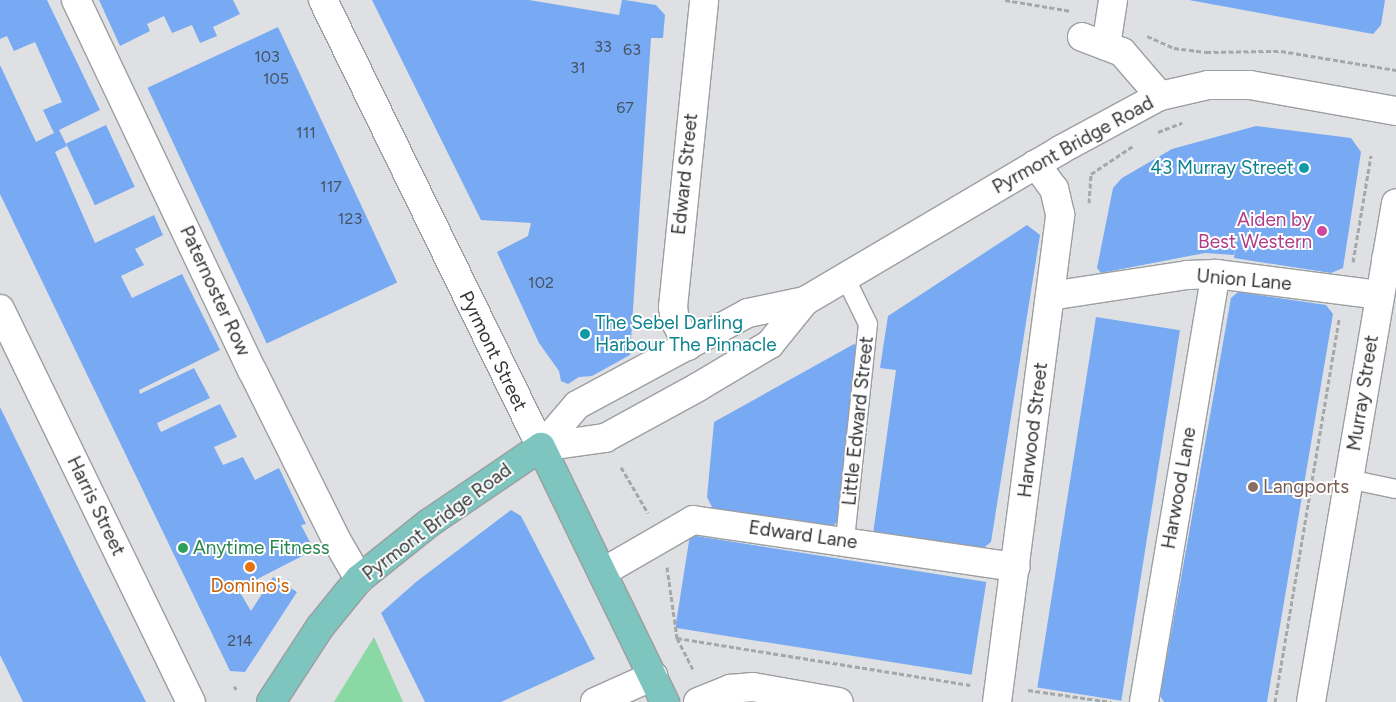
<!DOCTYPE html>
<style>
body{margin:0}
#map{position:relative;width:1396px;height:702px;overflow:hidden;background:#dee0e3;font-family:Figtree,sans-serif}
div>[style]{position:absolute}
.green>*{inset:0;background:#8ad8a3}
.building>*{inset:0;background:#77aaf2;transform-origin:0 0}
.path>*{height:3px;margin-top:-1.5px;transform-origin:0;background:repeating-linear-gradient(90deg,#a5a7a9 0 5px,transparent 0 7.5px)}
.roads{filter:drop-shadow(1px 0 #9c9ea0) drop-shadow(-1px 0 #9c9ea0) drop-shadow(0 1px #9c9ea0) drop-shadow(0 -1px #9c9ea0)}
.service>*{height:18px;margin:-9px;padding:0 9px;transform-origin:9px;border-radius:9px;background:#fff}
.minor>*{height:28px;margin:-14px;padding:0 14px;transform-origin:14px;border-radius:14px;background:#fff}
.tertiary>*{height:28px;margin:-14px;padding:0 14px;transform-origin:14px;border-radius:14px;background:#fff}
.primary>*{height:28px;margin:-14px;padding:0 14px;transform-origin:14px;border-radius:14px;background:#7dc5be}
.dots>*{width:14px;height:14px;translate:-50% -50%;box-sizing:border-box;border:2px solid #fff;border-radius:50%}
span{translate:-50% -50%;white-space:nowrap;text-align:center;line-height:1.15;-webkit-text-stroke:4px #fff;paint-order:stroke}
.number-label{font-size:16px;color:#445264}
.number-label span{-webkit-text-stroke-width:0}
.street-label{font-size:19px;color:#333435}
.culture-label{font-size:19px;color:#0d838f}
.right{translate:-100% -50%;text-align:right}
.left{translate:0 -50%;text-align:left}
.hotel-label{font-size:19px;color:#b23c85}
.education-label{font-size:19px;color:#785e54}
.leisure-label{font-size:19px;color:#27864d}
.food-label{font-size:19px;color:#c56008}
</style>
<div id="map">
<div class="green">
<div style="clip-path:polygon(374px 637px,403px 702px,334px 702px)"></div>
</div>
<div class="building">
<div style="clip-path:polygon(0 0,47px 0,100px 110px,59px 130px,67px 146px,55px 152px,95px 243px,154px 215px,163px 235px,135px 249px,144px 265px,121px 276px,132px 298px,182px 274px,220px 350px,139px 390px,140px 394px,194px 368px,210px 398px,157px 423px,159px 428px,161px 432px,220px 404px,237px 437px,214px 447px,223px 465px,243px 457px,255px 480px,279px 468px,306px 524px,301px 525px,314px 550px,238px 589px,251px 611px,273px 577px,297px 592px,245px 672px,230px 671px,0 194px,0 65px,36px 142px,54px 133px,43px 110px,62px 102px,35px 42px,14px 51px,7px 36px,0 39px)"></div>
<div style="clip-path:polygon(99px 0,233px 0,240px 14px,213px 27px,217px 36px,200px 43px,192px 25px,172px 33px,164px 16px,147px 24px,150px 31px,120px 46px)"></div>
<div style="clip-path:polygon(372px 0,529px 0,619px 15px,622px 0,625px 0,656px 5px,665px 15px,663px 38px,651px 38px,630px 355px,592px 376px,579px 377px,568px 384px,561px 381px,559px 371px,539px 343px,497px 252px,528px 236px,531px 223px,481px 220px)"></div>
<div style="clip-path:polygon(1189px 0,1385px 0,1381px 25px,1373px 34px)"></div>
<div style="left:278px;top:27px;width:282px;height:144px;rotate:65deg"></div>
<div style="left:106px;top:125px;width:68px;height:44px;rotate:65deg"></div>
<div style="clip-path:polygon(1256px 126px,1351px 138px,1361px 152px,1343px 268px,1331px 273px,1234px 258px,1237px 236px,1234px 255px,1205px 253px,1101px 273px,1097px 268px,1113px 188px,1122px 178px,1172px 149px)"></div>
<div style="clip-path:polygon(1027px 225px,1040px 235px,991px 542px,981px 550px,873px 534px,896px 370px,880px 368px,888px 316px)"></div>
<div style="clip-path:polygon(1238px 292px,1326px 305px,1333px 314px,1267px 702px,1164px 702px,1160px 696px,1231px 298px)"></div>
<div style="left:1096px;top:317px;width:85px;height:375px;rotate:9deg"></div>
<div style="clip-path:polygon(854px 344px,860px 348px,839px 520px,833px 526px,713px 509px,707px 497px,714px 422px)"></div>
<div style="clip-path:polygon(0 407px,83px 578px,146px 702px,23px 702px,0 655px)"></div>
<div style="clip-path:polygon(511px 510px,521px 516px,595px 659px,501px 702px,425px 702px,381px 613px,416px 582px)"></div>
<div style="left:690px;top:535px;width:300px;height:94px;rotate:9deg"></div>
</div>
<div class="path">
<div style="left:1005px;top:0;width:67px;rotate:9.5deg"></div>
<div style="left:1147px;top:36px;width:30px;rotate:24deg"></div>
<div style="left:1174px;top:48px;width:32px;rotate:7deg"></div>
<div style="left:1206px;top:52px;width:75px;rotate:-0.8deg"></div>
<div style="left:1281px;top:51px;width:117px;rotate:9.4deg"></div>
<div style="left:1158px;top:132px;width:26px;rotate:-21deg"></div>
<div style="left:1089px;top:203px;width:29px;rotate:-86deg"></div>
<div style="left:1091px;top:174px;width:50px;rotate:-33.7deg"></div>
<div style="left:1353px;top:262px;width:108px;rotate:-80.4deg"></div>
<div style="left:621px;top:467px;width:53px;rotate:59.6deg"></div>
<div style="left:667px;top:567px;width:72px;rotate:82deg"></div>
<div style="left:677px;top:638px;width:35px;rotate:63deg"></div>
<div style="left:677px;top:638px;width:297px;rotate:9.1deg"></div>
<div style="left:234px;top:686px;width:4px;rotate:56deg"></div>
<div style="left:1028px;top:690px;width:84px;rotate:8.2deg"></div>
<div style="left:1275px;top:702px;width:389px;rotate:-80.5deg"></div>
</div>
<div class="roads">
<div class="service">
<div style="left:845px;top:277px;width:52px;rotate:63.9deg"></div>
<div style="left:868px;top:324px;width:218px;rotate:96.1deg"></div>
<div style="left:1348px;top:479px;width:49px;rotate:11.8deg"></div>
</div>
<div class="minor">
<div style="left:76px;top:0;width:410px;rotate:64.6deg"></div>
<div style="left:252px;top:370px;width:191px;rotate:63.6deg"></div>
<div style="left:337px;top:541px;width:44px;rotate:59.9deg"></div>
<div style="left:323px;top:0;width:497px;rotate:64deg"></div>
<div style="left:1082px;top:37px;width:43px;rotate:20.6deg"></div>
<div style="left:1122px;top:52px;width:58px;rotate:49.2deg"></div>
<div style="left:1106px;top:46px;width:47px;rotate:-81.3deg"></div>
<div style="left:1050px;top:296px;width:139px;rotate:-8.7deg"></div>
<div style="left:1187px;top:275px;width:29px;rotate:-2deg"></div>
<div style="left:1216px;top:274px;width:164px;rotate:7.3deg"></div>
<div style="left:0;top:309px;width:437px;rotate:64.1deg"></div>
<div style="left:688px;top:346px;width:28px;rotate:-117deg"></div>
<div style="left:675px;top:321px;width:14px;rotate:-98deg"></div>
<div style="left:673px;top:307px;width:309px;rotate:-84.2deg"></div>
<div style="left:603px;top:572px;width:104px;rotate:-30deg"></div>
<div style="left:693px;top:520px;width:326px;rotate:8.3deg"></div>
<div style="left:595px;top:702px;width:64px;rotate:-24.1deg"></div>
<div style="left:698px;top:702px;width:35px;rotate:-22deg"></div>
<div style="left:730px;top:689px;width:23px;rotate:-5deg"></div>
<div style="left:753px;top:687px;width:87px;rotate:9.9deg"></div>
<div style="left:997px;top:702px;width:492px;rotate:-82.6deg"></div>
<div style="left:1060px;top:214px;width:26px;rotate:-103deg"></div>
<div style="left:1054px;top:189px;width:31px;rotate:-126deg"></div>
<div style="left:1144px;top:702px;width:434px;rotate:-80.5deg"></div>
<div style="left:1311px;top:702px;width:506px;rotate:-80.33deg"></div>
</div>
<div class="tertiary">
<div style="left:1386px;top:259px;width:13px;rotate:-42deg"></div>
<div style="left:541px;top:447px;width:55px;rotate:-49.4deg"></div>
<div style="left:577px;top:405px;width:194px;rotate:-28.3deg"></div>
<div style="left:748px;top:313px;width:58px;rotate:-11.9deg"></div>
<div style="left:805px;top:301px;width:296px;rotate:-30.6deg"></div>
<div style="left:1060px;top:150px;width:114px;rotate:-28.4deg"></div>
<div style="left:1160px;top:96px;width:49px;rotate:-12.9deg"></div>
<div style="left:1208px;top:85px;width:42px"></div>
<div style="left:1250px;top:85px;width:148px;rotate:10.1deg"></div>
<div style="left:541px;top:447px;width:65px;rotate:-8deg"></div>
<div style="left:605px;top:438px;width:106px;rotate:-28.7deg"></div>
<div style="left:698px;top:387px;width:84px;rotate:-30.8deg"></div>
<div style="left:770px;top:344px;width:55px;rotate:-50.9deg"></div>
</div>
<div class="primary">
<div style="left:271px;top:702px;width:90px;rotate:-56.8deg"></div>
<div style="left:320px;top:627px;width:62px;rotate:-50.9deg"></div>
<div style="left:359px;top:579px;width:90px;rotate:-38.7deg"></div>
<div style="left:429px;top:523px;width:135px;rotate:-34.2deg"></div>
<div style="left:541px;top:447px;width:284px;rotate:64.1deg"></div>
</div>
</div>
<div class="dots">
<div style="left:1304px;top:168px;background:#0f9aa8"></div>
<div style="left:1322px;top:231px;background:#d1479c"></div>
<div style="left:585px;top:334px;background:#0f9aa8"></div>
<div style="left:1253px;top:487px;background:#8d6e63"></div>
<div style="left:183px;top:548px;background:#2e9e5b"></div>
<div style="left:250px;top:567px;background:#e8710a"></div>
</div>
<div class="number-label">
<span style="left:603px;top:47px">33</span>
<span style="left:632px;top:50px">63</span>
<span style="left:267px;top:57px">103</span>
<span style="left:578px;top:68px">31</span>
<span style="left:276px;top:79px">105</span>
<span style="left:625px;top:108px">67</span>
<span style="left:306px;top:133px">111</span>
<span style="left:331px;top:187px">117</span>
<span style="left:350px;top:219px">123</span>
<span style="left:541px;top:283px">102</span>
<span style="left:240px;top:641px">214</span>
</div>
<div class="street-label">
<span style="left:1073px;top:145px;rotate:-29deg">Pyrmont Bridge Road</span>
<span style="left:685px;top:174px;rotate:-84deg">Edward Street</span>
<span style="left:1244px;top:280px;rotate:5deg">Union Lane</span>
<span style="left:215px;top:291px;rotate:65deg">Paternoster Row</span>
<span style="left:493px;top:351px;rotate:64deg">Pyrmont Street</span>
<span style="left:1363px;top:393px;rotate:-81deg">Murray Street</span>
<span style="left:858px;top:421px;rotate:-84deg">Little Edward Street</span>
<span style="left:1033px;top:430px;rotate:-83deg">Harwood Street</span>
<span style="left:1179px;top:488px;rotate:-80deg">Harwood Lane</span>
<span style="left:96px;top:506px;rotate:64deg">Harris Street</span>
<span style="left:437px;top:522px;rotate:-37deg">Pyrmont Bridge Road</span>
<span style="left:803px;top:535px;rotate:8deg">Edward Lane</span>
</div>
<div class="culture-label">
<span class="right" style="left:1294px;top:168px">43 Murray Street</span>
<span class="left" style="left:595px;top:334px">The Sebel Darling<br>Harbour The Pinnacle</span>
</div>
<div class="hotel-label">
<span class="right" style="left:1312px;top:231px">Aiden by<br>Best Western</span>
</div>
<div class="education-label">
<span class="left" style="left:1263px;top:487px">Langports</span>
</div>
<div class="leisure-label">
<span class="left" style="left:193px;top:548px">Anytime Fitness</span>
</div>
<div class="food-label">
<span style="left:250px;top:586px">Domino's</span>
</div>
</div>
